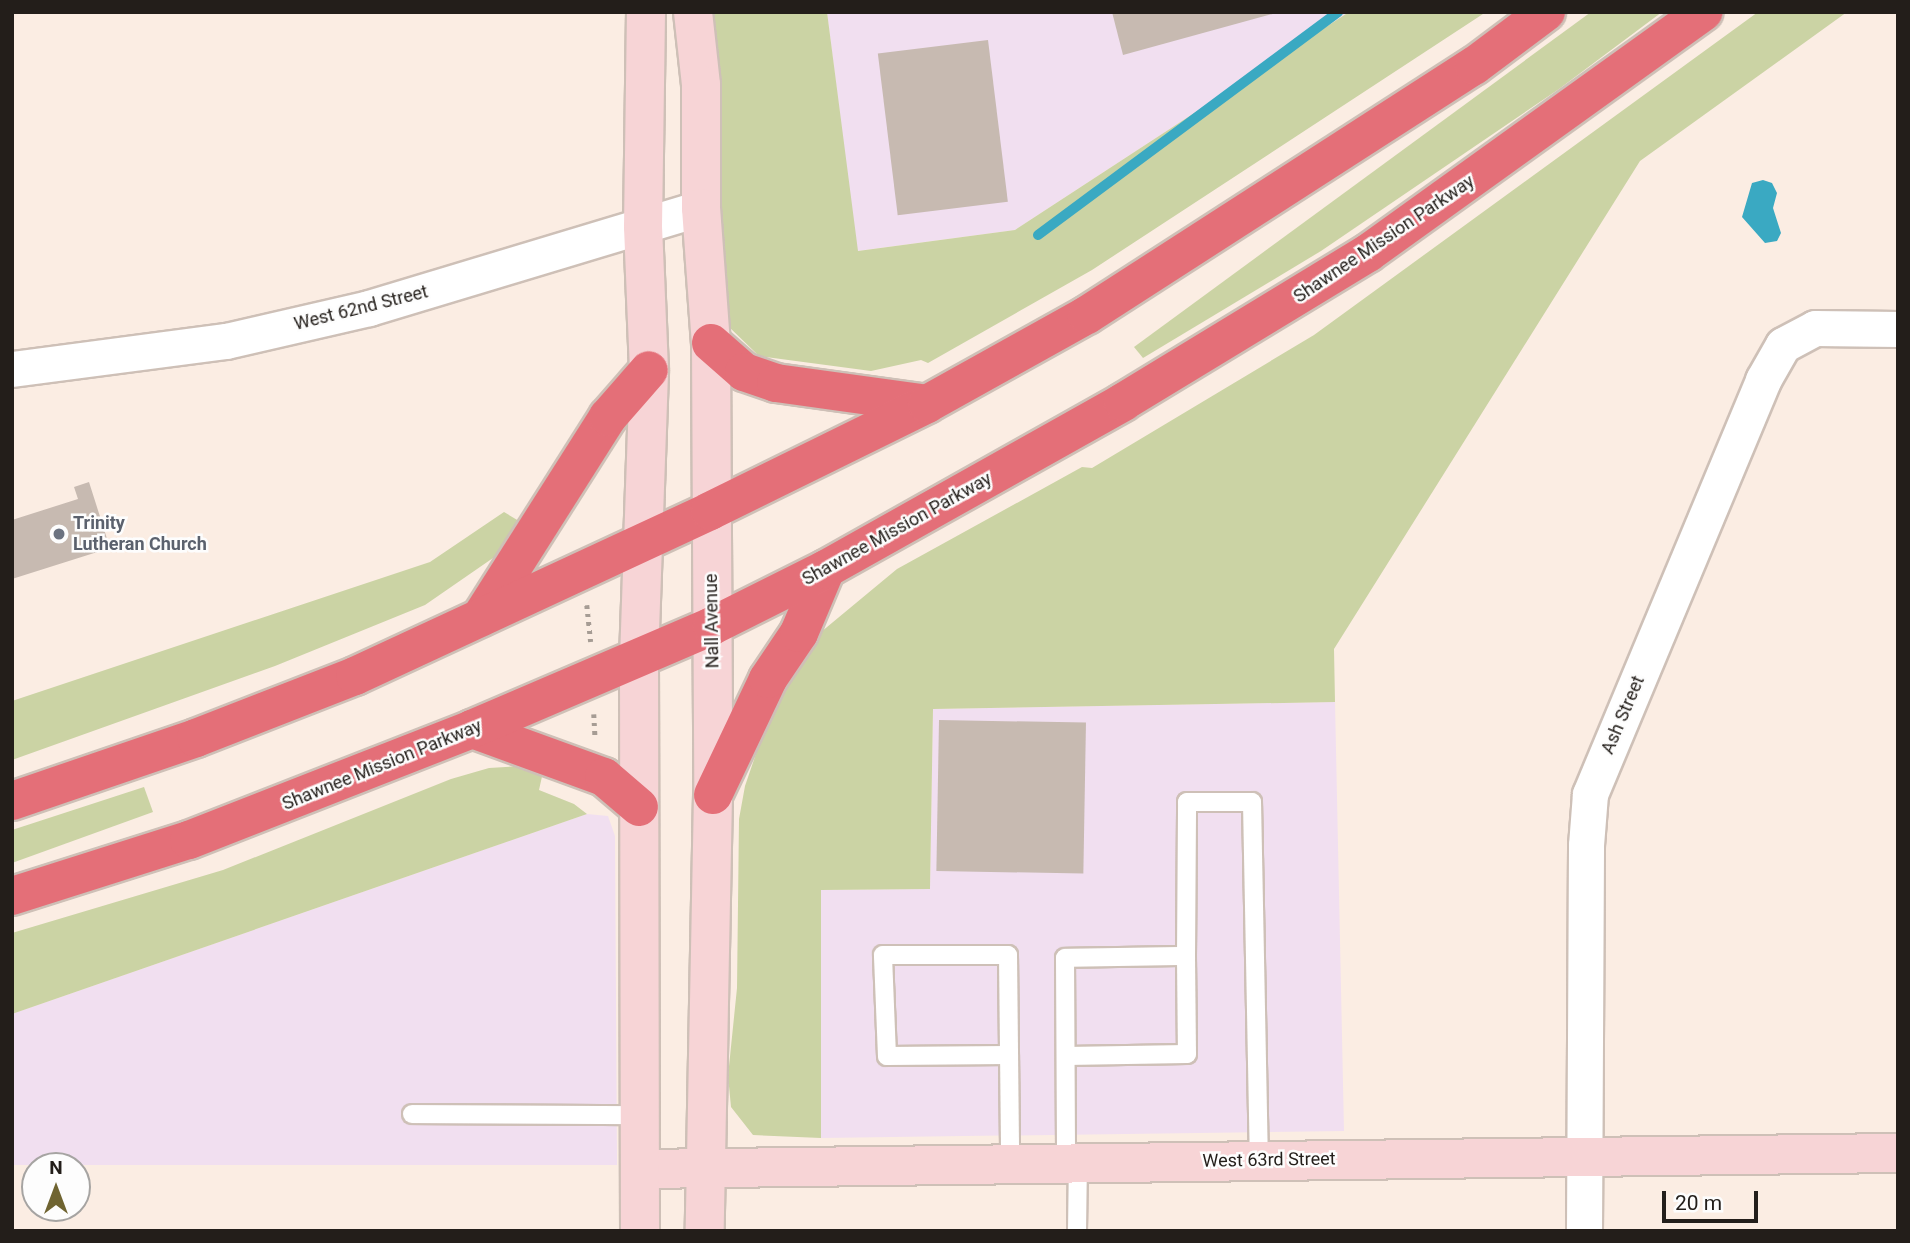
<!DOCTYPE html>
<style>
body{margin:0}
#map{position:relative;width:1910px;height:1243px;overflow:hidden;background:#fbede3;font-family:Roboto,sans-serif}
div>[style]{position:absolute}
.commercial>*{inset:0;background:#f1dff0}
.green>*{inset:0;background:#cbd3a4}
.water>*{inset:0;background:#3aa9c2}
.stream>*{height:10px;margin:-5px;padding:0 5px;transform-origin:5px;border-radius:5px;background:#3aa9c2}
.building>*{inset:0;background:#c7bab1;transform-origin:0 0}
.path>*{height:4.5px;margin-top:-2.25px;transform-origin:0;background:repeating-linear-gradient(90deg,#a69c94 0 3.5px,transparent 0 8.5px)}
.roads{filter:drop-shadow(2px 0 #cec0b7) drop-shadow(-2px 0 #cec0b7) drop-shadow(0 2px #cec0b7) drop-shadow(0 -2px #cec0b7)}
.lane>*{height:18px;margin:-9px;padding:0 9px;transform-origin:9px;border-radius:9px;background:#fff}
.street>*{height:35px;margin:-17.5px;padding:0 17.5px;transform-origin:17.5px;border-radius:17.5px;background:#fff}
.secondary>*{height:38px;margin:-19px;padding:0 19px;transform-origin:19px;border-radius:19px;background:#f7d4d6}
.highway>*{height:38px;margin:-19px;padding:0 19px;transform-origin:19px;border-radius:19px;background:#e46f78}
.dots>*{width:19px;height:19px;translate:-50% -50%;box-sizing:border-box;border:4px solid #fdfdfd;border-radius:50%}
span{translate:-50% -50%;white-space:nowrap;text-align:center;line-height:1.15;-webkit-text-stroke:5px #fdfdfd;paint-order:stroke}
.street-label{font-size:18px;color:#231e1a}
.worship-label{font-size:18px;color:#5b616d;font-weight:700}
.left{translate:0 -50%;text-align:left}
.frame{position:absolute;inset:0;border:14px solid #231e1a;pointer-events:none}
.north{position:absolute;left:21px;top:1152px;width:70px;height:70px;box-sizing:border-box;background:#fdfdfd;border:2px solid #a6a4a2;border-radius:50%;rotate:0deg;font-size:19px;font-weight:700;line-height:28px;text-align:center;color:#231e1a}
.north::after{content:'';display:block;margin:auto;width:24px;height:32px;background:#6f6431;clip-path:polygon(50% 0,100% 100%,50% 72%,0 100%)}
.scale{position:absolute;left:1662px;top:1191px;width:96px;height:32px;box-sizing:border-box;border:4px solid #231e1a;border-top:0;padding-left:9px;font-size:21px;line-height:24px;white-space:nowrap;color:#231e1a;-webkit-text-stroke:5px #fdfdfd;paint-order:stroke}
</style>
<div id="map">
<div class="commercial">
<div style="clip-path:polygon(827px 12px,1349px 12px,1015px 230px,857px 251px)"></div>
<div style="clip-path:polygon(1335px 702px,1344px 1131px,821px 1138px,821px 890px,930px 889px,933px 709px)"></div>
<div style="clip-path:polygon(587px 814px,608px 816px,615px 836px,617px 1165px,12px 1165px,12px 1014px)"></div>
</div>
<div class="green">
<div style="clip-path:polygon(702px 12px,827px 12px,858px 251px,1015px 230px,1349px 12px,1486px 12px,1092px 270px,928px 363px,921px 360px,871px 371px,759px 356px,727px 325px)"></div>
<div style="clip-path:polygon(1591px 12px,1662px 12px,1559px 89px,1321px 251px,1143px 358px,1134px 347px)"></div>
<div style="clip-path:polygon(1758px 12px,1847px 12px,1640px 161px,1334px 649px,1335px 702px,933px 709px,930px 889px,821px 890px,821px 1138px,753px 1135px,731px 1107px,728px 1076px,737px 988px,739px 819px,745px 786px,777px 692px,815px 637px,897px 569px,1082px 467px,1092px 468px,1314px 335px)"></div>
<div style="clip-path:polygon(504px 512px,524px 524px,493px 558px,425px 605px,275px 666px,12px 760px,12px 701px,430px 562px)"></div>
<div style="clip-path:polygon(520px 766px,543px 772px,539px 790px,574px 804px,587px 814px,12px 1014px,12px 933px,223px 870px,451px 779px,489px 768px)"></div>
<div style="clip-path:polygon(144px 787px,153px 812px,12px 863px,12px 830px)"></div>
</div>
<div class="water">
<div style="clip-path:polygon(1763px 180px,1772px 183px,1777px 193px,1773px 208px,1781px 233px,1777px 241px,1765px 243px,1742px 217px,1752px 183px)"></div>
</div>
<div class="stream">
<div style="left:1038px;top:235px;width:374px;rotate:-36.6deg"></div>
</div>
<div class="building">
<div style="clip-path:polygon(1112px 12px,1276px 12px,1276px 13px,1123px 55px)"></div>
<div style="left:988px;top:40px;width:163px;height:111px;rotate:83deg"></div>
<div style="clip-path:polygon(89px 482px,110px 548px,12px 579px,12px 520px,78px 499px,74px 487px)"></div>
<div style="left:939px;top:720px;width:147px;height:151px;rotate:1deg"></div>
</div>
<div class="path">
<div style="left:587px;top:605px;width:37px;rotate:84deg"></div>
<div style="left:594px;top:714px;width:22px;rotate:87deg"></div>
</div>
<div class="roads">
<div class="lane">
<div style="left:1186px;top:956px;width:154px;rotate:-89.6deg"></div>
<div style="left:1187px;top:802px;width:65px"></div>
<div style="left:1252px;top:802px;width:358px;rotate:88.9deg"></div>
<div style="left:1008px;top:1055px;width:121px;rotate:179.5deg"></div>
<div style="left:887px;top:1056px;width:101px;rotate:-92.3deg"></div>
<div style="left:883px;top:955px;width:125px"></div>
<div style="left:1008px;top:955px;width:208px;rotate:89.4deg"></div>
<div style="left:1066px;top:1056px;width:121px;rotate:-0.9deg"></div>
<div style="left:1187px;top:1054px;width:98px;rotate:-90.6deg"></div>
<div style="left:1186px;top:956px;width:121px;rotate:179.1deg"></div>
<div style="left:1065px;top:958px;width:203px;rotate:89.7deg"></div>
<div style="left:412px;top:1114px;width:229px;rotate:0.3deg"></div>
<div style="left:1077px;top:1231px;width:70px;rotate:-89.2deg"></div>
</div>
<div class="street">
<div style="left:12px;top:369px;width:216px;rotate:-7.5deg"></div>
<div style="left:226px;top:341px;width:147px;rotate:-13deg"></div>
<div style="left:369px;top:308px;width:347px;rotate:-16.8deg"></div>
<div style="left:1584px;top:1231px;width:386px;rotate:-89.7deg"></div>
<div style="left:1586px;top:845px;width:51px;rotate:-85.5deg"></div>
<div style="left:1590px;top:794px;width:449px;rotate:-67.3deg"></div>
<div style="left:1763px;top:380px;width:40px;rotate:-60.3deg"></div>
<div style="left:1783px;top:345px;width:36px;rotate:-28deg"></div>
<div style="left:1815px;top:328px;width:83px;rotate:0.7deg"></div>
</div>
<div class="secondary">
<div style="left:693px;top:12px;width:73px;rotate:83.7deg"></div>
<div style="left:701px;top:85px;width:123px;rotate:90deg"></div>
<div style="left:701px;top:208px;width:135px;rotate:85.8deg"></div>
<div style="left:711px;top:343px;width:452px;rotate:89.7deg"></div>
<div style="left:713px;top:795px;width:436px;rotate:91.1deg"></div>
<div style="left:641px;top:1169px;width:1257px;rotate:-0.73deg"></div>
<div style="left:640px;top:1231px;width:572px;rotate:-90.1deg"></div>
<div style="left:639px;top:659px;width:289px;rotate:-88deg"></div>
<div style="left:649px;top:370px;width:143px;rotate:-92.4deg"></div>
<div style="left:643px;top:227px;width:215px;rotate:-89.2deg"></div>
</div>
<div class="highway">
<div style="left:711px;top:343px;width:44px;rotate:41.3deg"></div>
<div style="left:744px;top:372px;width:34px;rotate:19deg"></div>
<div style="left:776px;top:383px;width:152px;rotate:7.9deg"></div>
<div style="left:481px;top:617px;width:237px;rotate:-57.6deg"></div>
<div style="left:608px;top:417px;width:62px;rotate:-48.9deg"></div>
<div style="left:472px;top:729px;width:140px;rotate:20deg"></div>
<div style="left:604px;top:777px;width:46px;rotate:40.6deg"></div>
<div style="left:713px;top:795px;width:128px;rotate:-64.6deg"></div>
<div style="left:768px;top:679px;width:55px;rotate:-56deg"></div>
<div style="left:799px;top:633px;width:69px;rotate:-67.1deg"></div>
<div style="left:12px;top:801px;width:194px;rotate:-18.9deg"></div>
<div style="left:196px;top:738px;width:171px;rotate:-21.3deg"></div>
<div style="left:355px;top:676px;width:391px;rotate:-24.9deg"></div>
<div style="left:710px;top:511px;width:242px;rotate:-26.2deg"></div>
<div style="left:927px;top:404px;width:183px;rotate:-29.1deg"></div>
<div style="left:1087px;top:315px;width:460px;rotate:-32.8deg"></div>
<div style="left:1474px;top:66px;width:90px;rotate:-36.9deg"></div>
<div style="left:12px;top:896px;width:186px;rotate:-17.6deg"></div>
<div style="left:189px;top:840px;width:304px;rotate:-21.4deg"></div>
<div style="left:472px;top:729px;width:261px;rotate:-23.2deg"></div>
<div style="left:712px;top:626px;width:127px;rotate:-26.6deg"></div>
<div style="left:826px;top:569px;width:341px;rotate:-29.3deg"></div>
<div style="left:1123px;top:402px;width:287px;rotate:-31.3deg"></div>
<div style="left:1368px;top:253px;width:413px;rotate:-35.7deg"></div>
</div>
</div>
<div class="dots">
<div style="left:59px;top:534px;background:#6b7280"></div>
</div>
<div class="street-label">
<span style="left:1384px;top:239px;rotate:-34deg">Shawnee Mission Parkway</span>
<span style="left:361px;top:308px;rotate:-14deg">West 62nd Street</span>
<span style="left:897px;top:529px;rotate:-29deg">Shawnee Mission Parkway</span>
<span style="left:712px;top:621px;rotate:-91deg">Nall Avenue</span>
<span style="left:1623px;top:715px;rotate:-67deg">Ash Street</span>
<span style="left:382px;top:765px;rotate:-22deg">Shawnee Mission Parkway</span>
<span style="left:1269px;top:1160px;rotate:-1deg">West 63rd Street</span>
</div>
<div class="worship-label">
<span class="left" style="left:73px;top:534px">Trinity<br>Lutheran Church</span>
</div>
<div class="frame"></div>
<div class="north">N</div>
<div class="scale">20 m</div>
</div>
